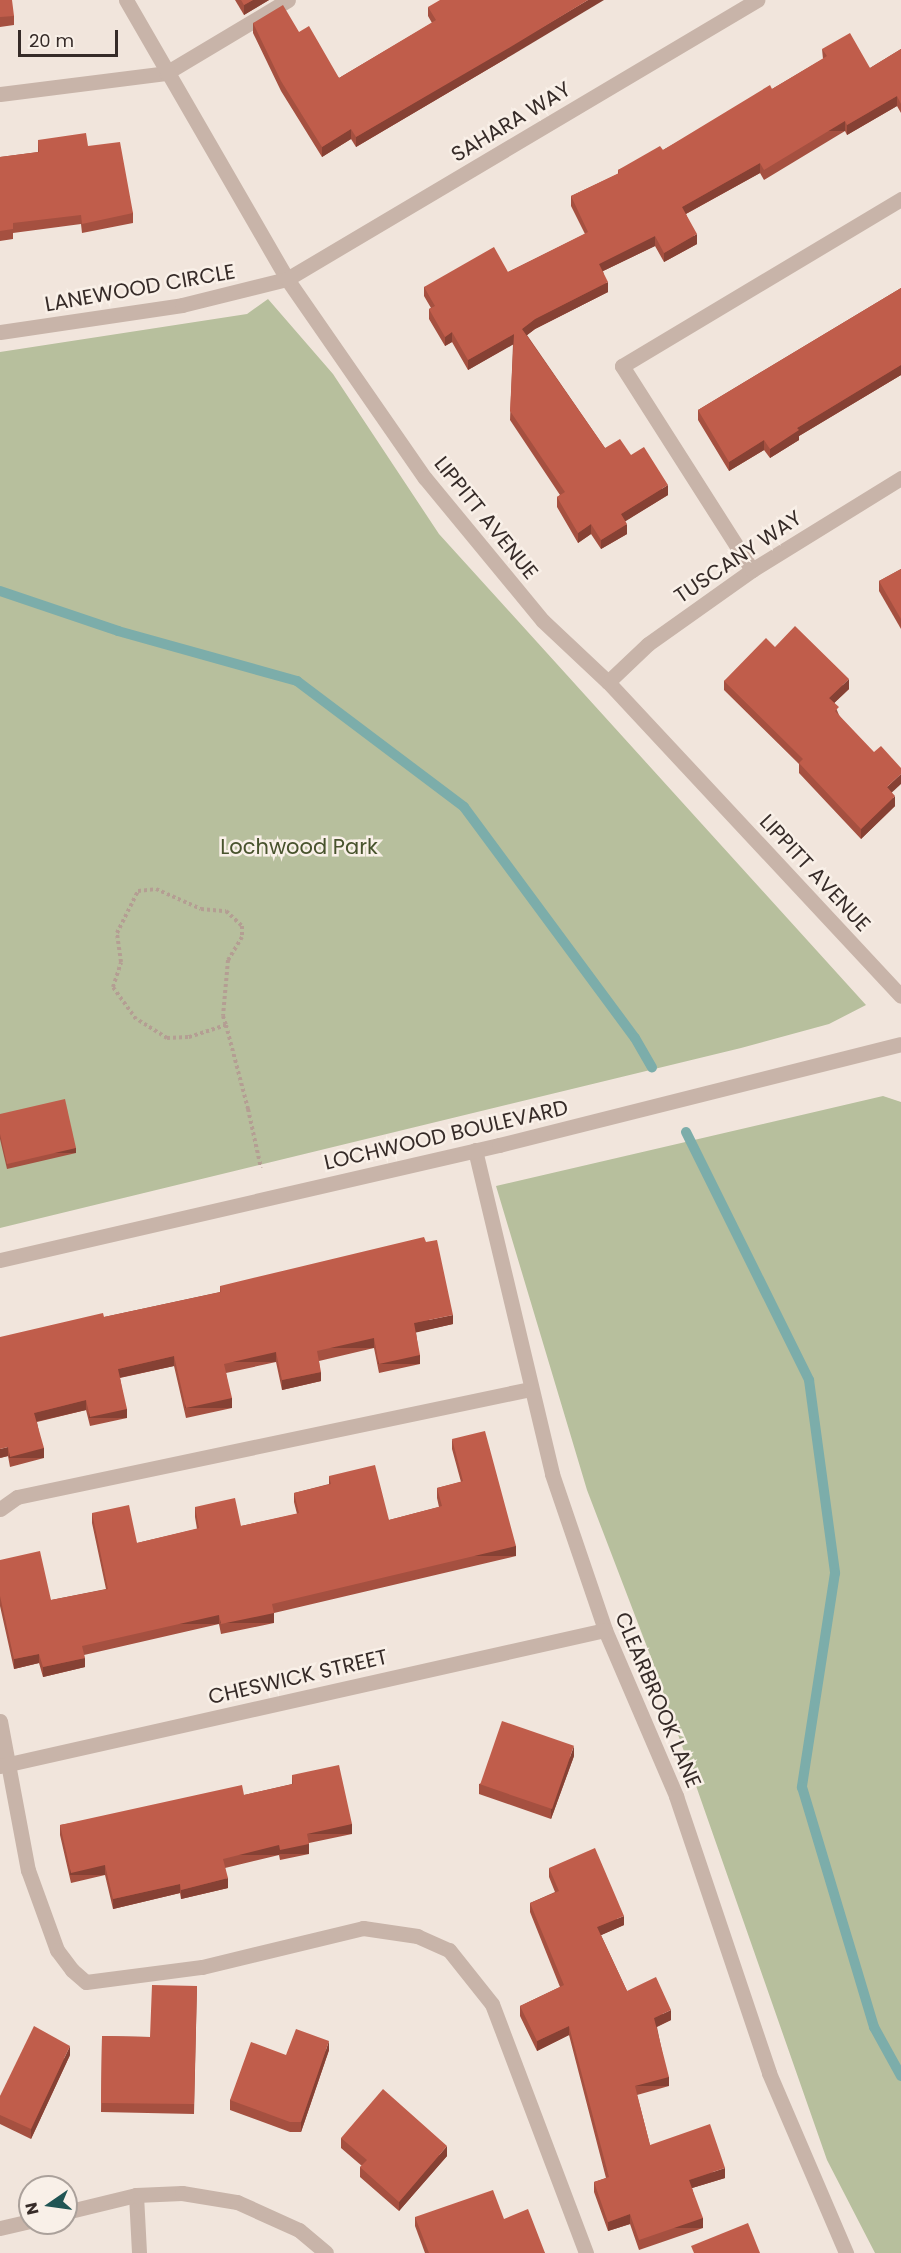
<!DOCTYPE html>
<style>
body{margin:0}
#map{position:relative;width:901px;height:2253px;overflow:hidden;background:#f1e5dc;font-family:Poppins,sans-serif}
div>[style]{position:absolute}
.green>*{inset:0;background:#b7bf9d}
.stream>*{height:10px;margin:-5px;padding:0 5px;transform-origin:5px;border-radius:5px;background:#7cadaa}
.path>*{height:4px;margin-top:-2px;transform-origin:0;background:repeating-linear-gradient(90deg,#b49e93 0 3px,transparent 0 6px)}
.service>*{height:15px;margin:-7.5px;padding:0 7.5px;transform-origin:7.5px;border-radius:7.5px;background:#c8b4a9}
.minor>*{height:15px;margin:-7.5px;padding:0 7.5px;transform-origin:7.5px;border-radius:7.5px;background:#c8b4a9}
.tertiary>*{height:15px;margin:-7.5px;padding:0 7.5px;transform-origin:7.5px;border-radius:7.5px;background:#c8b4a9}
.wall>*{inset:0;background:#a55040}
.shaded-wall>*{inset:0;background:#864134;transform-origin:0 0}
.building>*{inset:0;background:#c05d4b;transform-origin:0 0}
span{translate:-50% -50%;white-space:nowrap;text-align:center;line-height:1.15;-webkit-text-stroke:5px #f9f0e8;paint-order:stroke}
.street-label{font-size:21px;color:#362b28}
.park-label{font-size:21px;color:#48532d}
.north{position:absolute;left:18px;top:2175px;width:60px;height:60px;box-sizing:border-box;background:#f9f0e8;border:2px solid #aba19b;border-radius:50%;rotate:257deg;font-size:16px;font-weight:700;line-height:24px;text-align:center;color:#362b28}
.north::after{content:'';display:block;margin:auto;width:21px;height:27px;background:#205554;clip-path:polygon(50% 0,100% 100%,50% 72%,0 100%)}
.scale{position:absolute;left:18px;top:30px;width:100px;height:27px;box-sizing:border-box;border:3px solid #362b28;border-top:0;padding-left:8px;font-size:18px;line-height:21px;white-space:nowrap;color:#362b28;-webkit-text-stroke:4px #f9f0e8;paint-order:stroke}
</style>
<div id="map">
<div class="green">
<div style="clip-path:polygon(268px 299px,333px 374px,439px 534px,866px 1005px,829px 1024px,741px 1048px,0 1228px,0 352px,247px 314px)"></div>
<div style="clip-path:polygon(883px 1096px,901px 1102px,901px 2253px,875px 2253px,827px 2160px,652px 1660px,587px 1490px,496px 1186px)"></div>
</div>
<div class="stream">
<div style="left:0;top:591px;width:125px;rotate:18.7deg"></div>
<div style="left:118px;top:631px;width:186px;rotate:15.6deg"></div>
<div style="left:297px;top:681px;width:209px;rotate:37deg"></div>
<div style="left:464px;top:807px;width:287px;rotate:53.5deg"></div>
<div style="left:635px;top:1038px;width:34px;rotate:60deg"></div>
<div style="left:686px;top:1132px;width:277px;rotate:63.6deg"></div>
<div style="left:809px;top:1380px;width:195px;rotate:82.3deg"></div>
<div style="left:835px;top:1573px;width:217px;rotate:98.8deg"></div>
<div style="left:802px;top:1787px;width:251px;rotate:73.3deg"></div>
<div style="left:874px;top:2027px;width:56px;rotate:61.1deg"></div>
</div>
<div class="path">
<div style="left:226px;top:1025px;width:40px;rotate:162deg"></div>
<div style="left:188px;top:1037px;width:21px;rotate:177deg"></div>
<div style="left:167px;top:1038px;width:36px;rotate:-148deg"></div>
<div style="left:136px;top:1019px;width:39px;rotate:-126deg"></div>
<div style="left:113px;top:987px;width:26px;rotate:-72deg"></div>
<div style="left:121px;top:962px;width:29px;rotate:-98deg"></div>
<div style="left:117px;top:933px;width:47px;rotate:-63.4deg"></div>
<div style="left:138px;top:891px;width:18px;rotate:-6deg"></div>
<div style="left:156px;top:889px;width:49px;rotate:24deg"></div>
<div style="left:201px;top:909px;width:25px;rotate:5deg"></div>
<div style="left:226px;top:911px;width:22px;rotate:43deg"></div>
<div style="left:242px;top:926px;width:11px;rotate:90deg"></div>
<div style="left:242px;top:937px;width:27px;rotate:121deg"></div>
<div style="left:228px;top:960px;width:56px;rotate:95.1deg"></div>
<div style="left:223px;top:1016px;width:9px;rotate:72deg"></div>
<div style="left:226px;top:1025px;width:87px;rotate:75.3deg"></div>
<div style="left:248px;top:1109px;width:60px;rotate:77.6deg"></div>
</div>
<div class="service">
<div style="left:0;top:94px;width:167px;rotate:-7.2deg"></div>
<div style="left:166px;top:73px;width:142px;rotate:-30.9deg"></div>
<div style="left:752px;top:570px;width:242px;rotate:-122.5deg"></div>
<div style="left:622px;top:366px;width:325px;rotate:-30.9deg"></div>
<div style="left:0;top:1509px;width:21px;rotate:-35deg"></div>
<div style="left:17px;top:1497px;width:524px;rotate:-11.89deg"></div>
<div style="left:0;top:1721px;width:152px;rotate:79.4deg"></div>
<div style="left:28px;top:1870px;width:85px;rotate:70.1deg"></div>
<div style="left:57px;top:1950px;width:25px;rotate:53deg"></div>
<div style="left:72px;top:1970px;width:18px;rotate:41deg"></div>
<div style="left:86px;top:1982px;width:117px;rotate:-7.4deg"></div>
<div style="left:202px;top:1967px;width:166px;rotate:-13.6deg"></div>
<div style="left:363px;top:1928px;width:55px;rotate:8.4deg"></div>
<div style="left:417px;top:1936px;width:35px;rotate:24deg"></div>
<div style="left:449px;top:1950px;width:69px;rotate:51.5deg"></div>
<div style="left:492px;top:2004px;width:266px;rotate:69.3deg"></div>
<div style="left:136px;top:2195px;width:58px;rotate:87deg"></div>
</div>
<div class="minor">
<div style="left:126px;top:0;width:322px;rotate:60deg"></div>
<div style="left:287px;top:279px;width:242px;rotate:55.3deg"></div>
<div style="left:425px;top:478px;width:185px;rotate:50.5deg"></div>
<div style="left:543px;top:621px;width:89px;rotate:43.2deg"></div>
<div style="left:608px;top:682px;width:429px;rotate:47deg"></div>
<div style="left:0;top:332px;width:184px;rotate:-8.4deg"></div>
<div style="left:182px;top:305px;width:108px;rotate:-13.9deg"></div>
<div style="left:287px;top:279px;width:547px;rotate:-30.69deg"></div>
<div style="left:608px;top:682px;width:55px;rotate:-43.5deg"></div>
<div style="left:648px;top:644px;width:128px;rotate:-35.4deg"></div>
<div style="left:752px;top:570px;width:175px;rotate:-31.7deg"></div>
<div style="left:475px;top:1150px;width:333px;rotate:76.6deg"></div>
<div style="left:552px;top:1474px;width:165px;rotate:71.2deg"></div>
<div style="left:605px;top:1630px;width:181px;rotate:66.8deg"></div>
<div style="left:676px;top:1796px;width:292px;rotate:71.4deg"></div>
<div style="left:769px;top:2073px;width:196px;rotate:66.8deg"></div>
<div style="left:0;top:1766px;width:620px;rotate:-12.67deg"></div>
<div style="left:66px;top:2212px;width:72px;rotate:-13.7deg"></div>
<div style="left:136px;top:2195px;width:46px;rotate:-2.5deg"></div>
<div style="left:182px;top:2193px;width:56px;rotate:9.3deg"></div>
<div style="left:237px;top:2202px;width:68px;rotate:24.3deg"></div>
<div style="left:299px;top:2230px;width:35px;rotate:40deg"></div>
<div style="left:0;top:2228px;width:31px;rotate:-13deg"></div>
</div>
<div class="tertiary">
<div style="left:0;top:1260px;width:512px;rotate:-12.98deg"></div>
<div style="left:499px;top:1145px;width:414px;rotate:-14.1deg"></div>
</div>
<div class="wall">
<div style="clip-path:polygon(0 0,14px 16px,14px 25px,0 27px)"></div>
<div style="clip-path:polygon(235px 0,269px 0,244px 15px)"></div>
<div style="clip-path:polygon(428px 7px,507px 58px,356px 147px,351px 139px,322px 157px,281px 91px,253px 33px,253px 23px,299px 32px,339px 78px,432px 23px,428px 16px)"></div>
<div style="clip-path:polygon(822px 49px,870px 68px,901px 49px,901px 113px,897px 106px,847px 135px,845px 131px,764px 180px,760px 173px,686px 214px,697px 244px,664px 262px,655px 246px,603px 271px,608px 292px,535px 329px,527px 335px,605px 448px,631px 455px,668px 495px,625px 521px,627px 534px,601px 549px,591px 534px,578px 543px,557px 507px,557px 497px,560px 495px,510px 420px,513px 344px,468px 370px,452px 342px,445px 346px,429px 319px,429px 309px,431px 308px,424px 296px,424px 287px,508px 272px,585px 234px,571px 206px,571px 196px,618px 174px,618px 170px,663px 150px,772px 89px,823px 59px)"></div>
<div style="clip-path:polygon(38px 140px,88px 146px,133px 213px,133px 223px,82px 233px,81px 224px,13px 233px,13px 239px,0 241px,0 157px,38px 152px)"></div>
<div style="clip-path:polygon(901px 288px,901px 375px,799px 436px,799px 440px,770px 458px,764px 450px,729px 471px,698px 420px,698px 410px)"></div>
<div style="clip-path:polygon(901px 569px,901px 629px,879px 591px,879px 581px)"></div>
<div style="clip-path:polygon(775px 647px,849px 689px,834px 703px,839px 715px,892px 793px,895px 806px,861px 839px,799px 773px,799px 764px,724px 690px,724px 681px)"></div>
<div style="clip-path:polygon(0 1114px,76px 1153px,7px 1169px,0 1139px)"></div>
<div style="clip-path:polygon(220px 1286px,453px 1324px,416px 1332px,420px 1364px,379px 1373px,374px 1348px,319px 1361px,321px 1381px,282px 1390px,276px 1362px,226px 1373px,232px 1408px,186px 1418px,174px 1366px,120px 1378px,127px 1418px,90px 1426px,86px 1410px,37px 1422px,44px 1458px,10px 1467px,8px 1456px,0 1458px,104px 1317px,220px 1292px)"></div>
<div style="clip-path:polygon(452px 1439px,516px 1556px,274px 1613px,274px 1623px,221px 1634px,219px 1624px,84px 1655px,85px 1667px,43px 1677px,39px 1663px,14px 1669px,0 1606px,0 1560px,51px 1600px,106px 1589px,92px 1523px,92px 1513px,137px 1543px,197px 1529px,195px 1517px,195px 1507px,241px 1526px,297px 1514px,294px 1502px,294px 1493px,329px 1484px,329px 1476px,389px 1520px,439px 1507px,437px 1498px,437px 1488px,461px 1482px,452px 1449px)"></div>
<div style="clip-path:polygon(574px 1756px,551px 1819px,479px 1794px,479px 1784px)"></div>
<div style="clip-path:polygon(292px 1775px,352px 1834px,309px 1843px,309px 1854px,280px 1860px,279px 1855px,225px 1868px,228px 1888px,181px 1899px,180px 1893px,113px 1909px,105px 1875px,71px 1883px,60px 1835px,60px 1825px,244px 1795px,292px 1784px)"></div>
<div style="clip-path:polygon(549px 1868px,624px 1925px,601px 1935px,627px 1991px,671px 2020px,657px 2027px,669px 2086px,637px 2095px,650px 2145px,725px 2178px,692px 2188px,703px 2228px,639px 2250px,630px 2224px,608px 2231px,594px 2192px,594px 2182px,606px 2178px,569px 2035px,537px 2051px,520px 2016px,520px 2006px,560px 1987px,530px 1912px,530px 1903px,555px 1892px,549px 1877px)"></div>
<div style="clip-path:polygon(197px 1986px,194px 2114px,101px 2112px,102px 2036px,150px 2037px)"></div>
<div style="clip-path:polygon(329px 2050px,301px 2132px,290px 2132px,230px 2110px,230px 2100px,286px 2055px)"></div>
<div style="clip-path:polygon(70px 2055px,31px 2139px,0 2124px,0 2096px)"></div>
<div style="clip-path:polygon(341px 2138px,447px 2156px,399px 2211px,360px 2177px,360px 2167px,362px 2166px,341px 2148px)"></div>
<div style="clip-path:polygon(415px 2217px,504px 2219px,545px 2253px,425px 2253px,415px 2226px)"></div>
</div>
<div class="shaded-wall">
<div style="clip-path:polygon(253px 0,269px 0,244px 15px,244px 5px)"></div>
<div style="clip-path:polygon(588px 0,604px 0,507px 58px,356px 147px,356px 137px)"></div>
<div style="clip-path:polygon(897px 96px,897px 106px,847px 135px,847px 125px)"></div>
<div style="left:845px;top:121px;width:10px;height:95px;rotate:90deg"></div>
<div style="clip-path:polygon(351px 129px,351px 139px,322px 157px,322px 147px)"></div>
<div style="clip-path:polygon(760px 163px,760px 173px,682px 216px,682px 207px)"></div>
<div style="clip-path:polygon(697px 234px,697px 244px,664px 262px,664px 253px)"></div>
<div style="clip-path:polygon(655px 236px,655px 246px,599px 273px,599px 264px)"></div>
<div style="clip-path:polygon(608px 282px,608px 292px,535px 329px,522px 339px,522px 329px,535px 319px)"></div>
<div style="clip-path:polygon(452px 332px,452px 342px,445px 346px,445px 337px)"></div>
<div style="clip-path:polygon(514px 334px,514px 344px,468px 370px,468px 360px)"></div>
<div style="clip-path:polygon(901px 365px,901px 375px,799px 436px,799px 440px,770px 458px,770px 449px,797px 428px)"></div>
<div style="clip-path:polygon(764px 440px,764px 450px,729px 471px,729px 462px)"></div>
<div style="clip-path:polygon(668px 485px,668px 495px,621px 524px,621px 514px)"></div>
<div style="clip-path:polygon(591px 524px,591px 534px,578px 543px,578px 533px)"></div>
<div style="clip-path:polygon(627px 524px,627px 534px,601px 549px,601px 540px)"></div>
<div style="clip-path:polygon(849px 679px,849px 689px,829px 708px,829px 698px)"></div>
<div style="clip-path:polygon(901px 774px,901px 784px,887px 797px,887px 787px)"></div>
<div style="clip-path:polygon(895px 796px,895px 806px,861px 839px,861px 829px)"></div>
<div style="left:76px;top:1148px;width:5px;height:71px;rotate:90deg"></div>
<div style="clip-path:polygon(453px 1315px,453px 1324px,414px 1333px,414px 1323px)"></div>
<div style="left:374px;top:1338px;width:10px;height:58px;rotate:90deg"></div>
<div style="left:276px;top:1352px;width:10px;height:53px;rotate:90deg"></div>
<div style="left:420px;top:1355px;width:9px;height:42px;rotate:90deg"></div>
<div style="clip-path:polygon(174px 1356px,174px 1366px,118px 1378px,118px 1369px)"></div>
<div style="clip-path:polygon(321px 1372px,321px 1381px,282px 1390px,282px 1380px)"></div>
<div style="left:232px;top:1398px;width:10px;height:47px;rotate:90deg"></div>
<div style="clip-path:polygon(86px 1400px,86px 1410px,34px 1422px,34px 1413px)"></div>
<div style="left:127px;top:1409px;width:9px;height:38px;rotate:90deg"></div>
<div style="clip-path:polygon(8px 1447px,8px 1456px,0 1458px,0 1449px)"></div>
<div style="left:44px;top:1448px;width:10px;height:35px;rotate:90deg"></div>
<div style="left:516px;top:1546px;width:10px;height:251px;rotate:90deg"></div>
<div style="left:274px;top:1613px;width:10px;height:54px;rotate:90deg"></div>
<div style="left:219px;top:1615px;width:9px;height:140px;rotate:90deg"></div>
<div style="clip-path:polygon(39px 1654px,39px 1663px,14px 1669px,14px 1659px)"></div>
<div style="clip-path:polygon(85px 1658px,85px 1667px,43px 1677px,43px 1667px)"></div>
<div style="clip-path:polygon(574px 1746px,574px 1756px,551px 1819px,551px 1809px)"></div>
<div style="left:352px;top:1824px;width:10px;height:46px;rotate:90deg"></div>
<div style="left:309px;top:1844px;width:10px;height:30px;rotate:90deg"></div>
<div style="left:279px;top:1845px;width:10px;height:58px;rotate:90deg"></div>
<div style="left:105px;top:1865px;width:10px;height:35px;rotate:90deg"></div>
<div style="clip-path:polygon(228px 1878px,228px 1888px,181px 1899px,181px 1890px)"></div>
<div style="clip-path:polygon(180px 1884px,180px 1893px,113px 1909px,113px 1899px)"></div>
<div style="clip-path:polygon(624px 1916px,624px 1925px,597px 1937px,597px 1927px)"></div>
<div style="clip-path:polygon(671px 2010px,671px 2020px,654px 2028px,654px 2018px)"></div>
<div style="clip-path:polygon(569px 2026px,569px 2035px,537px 2051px,537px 2041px)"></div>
<div style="clip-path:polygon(329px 2041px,329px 2050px,301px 2132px,301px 2122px)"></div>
<div style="clip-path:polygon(70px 2046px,70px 2055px,31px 2139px,31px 2129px)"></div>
<div style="left:669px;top:2077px;width:9px;height:35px;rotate:90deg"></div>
<div style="clip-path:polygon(447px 2146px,447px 2156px,399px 2211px,399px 2202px)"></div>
<div style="clip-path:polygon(725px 2168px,725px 2178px,689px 2189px,689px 2180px)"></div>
<div style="clip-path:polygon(630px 2214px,630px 2224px,608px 2231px,608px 2222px)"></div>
<div style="left:703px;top:2218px;width:10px;height:68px;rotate:90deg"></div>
</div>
<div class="building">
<div style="clip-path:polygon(0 0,12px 0,14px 16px,0 17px)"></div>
<div style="clip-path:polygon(241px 0,253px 0,244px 5px)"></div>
<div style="clip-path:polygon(440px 0,588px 0,507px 49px,356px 137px,351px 129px,322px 147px,281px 81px,253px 23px,283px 5px,299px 32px,309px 26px,339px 78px,436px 20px,428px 7px)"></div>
<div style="clip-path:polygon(850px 33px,870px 68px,901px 49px,901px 104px,897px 96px,847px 125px,845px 121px,764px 170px,760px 163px,682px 207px,697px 234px,664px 253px,655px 236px,599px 264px,608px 282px,535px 319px,522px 329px,605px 448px,620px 439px,631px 455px,644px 447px,668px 485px,621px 514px,627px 524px,601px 540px,591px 524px,578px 533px,557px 497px,565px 492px,510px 411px,514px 334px,468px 360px,452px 332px,445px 337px,429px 309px,435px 306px,424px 287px,494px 247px,508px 272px,588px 232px,571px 196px,619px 173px,618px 170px,660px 146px,663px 150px,770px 85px,772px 89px,827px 56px,822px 49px)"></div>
<div style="clip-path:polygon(86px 133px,88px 146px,120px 142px,133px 213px,82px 224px,81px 215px,13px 223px,13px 229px,0 231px,0 157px,39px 152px,38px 140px)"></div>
<div style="clip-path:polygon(901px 288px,901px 365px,797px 428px,799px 430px,770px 449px,764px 440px,729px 462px,698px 410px)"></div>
<div style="clip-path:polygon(901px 569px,901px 619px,879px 581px)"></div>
<div style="clip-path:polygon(795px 626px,849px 679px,829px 698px,839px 707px,835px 711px,874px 752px,881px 746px,901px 768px,901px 774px,887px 787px,895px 796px,861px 829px,799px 763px,803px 759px,724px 681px,766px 638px,775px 647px)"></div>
<div style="clip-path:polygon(65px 1099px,76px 1148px,7px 1164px,0 1134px,0 1114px)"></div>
<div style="clip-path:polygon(424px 1237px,426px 1242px,437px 1240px,453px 1315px,414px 1323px,420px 1355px,379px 1364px,374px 1338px,317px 1351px,321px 1372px,282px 1380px,276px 1352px,224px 1364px,232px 1398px,186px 1408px,174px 1356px,118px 1369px,127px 1409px,90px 1417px,86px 1400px,34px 1413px,44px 1448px,10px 1457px,8px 1447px,0 1449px,0 1337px,103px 1313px,104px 1317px,221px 1292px,220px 1286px)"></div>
<div style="clip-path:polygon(485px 1431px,516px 1546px,272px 1604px,274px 1613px,221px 1624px,219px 1615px,82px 1646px,85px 1658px,43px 1667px,39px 1654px,14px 1659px,0 1596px,0 1560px,40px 1551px,51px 1600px,108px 1589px,92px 1513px,129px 1505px,137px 1543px,199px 1528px,195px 1507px,235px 1498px,241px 1526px,299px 1513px,294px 1493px,331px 1484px,329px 1476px,375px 1465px,389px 1520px,442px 1506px,437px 1488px,463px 1481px,452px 1439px)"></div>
<div style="left:502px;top:1721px;width:76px;height:67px;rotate:19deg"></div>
<div style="clip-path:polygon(339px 1765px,352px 1824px,307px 1834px,309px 1844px,280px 1850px,279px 1845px,223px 1859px,228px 1878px,181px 1890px,180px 1884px,113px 1899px,105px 1865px,71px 1873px,60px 1825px,242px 1785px,244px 1795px,293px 1784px,292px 1775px)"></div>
<div style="clip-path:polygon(595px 1848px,624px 1916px,597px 1927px,627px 1991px,656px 1977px,671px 2010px,654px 2018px,669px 2077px,635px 2086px,650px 2145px,710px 2124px,725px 2168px,689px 2180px,703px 2218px,639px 2240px,630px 2214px,608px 2222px,594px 2182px,609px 2177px,569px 2026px,537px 2041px,520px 2006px,564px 1985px,530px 1903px,559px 1891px,549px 1868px)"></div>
<div style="clip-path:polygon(152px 1985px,197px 1986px,194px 2104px,101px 2103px,102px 2036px,150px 2037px)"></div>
<div style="clip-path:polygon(34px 2026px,70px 2046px,31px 2129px,0 2115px,0 2096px)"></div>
<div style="clip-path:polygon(296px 2029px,329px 2041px,301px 2122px,290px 2122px,230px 2100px,251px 2042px,286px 2055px)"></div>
<div style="clip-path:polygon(383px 2089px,447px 2146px,399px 2202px,360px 2167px,367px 2160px,341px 2138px)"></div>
<div style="clip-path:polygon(493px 2190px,504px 2219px,528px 2209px,545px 2253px,429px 2253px,415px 2217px)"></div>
<div style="clip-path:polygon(748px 2223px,760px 2253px,694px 2253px,691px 2246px)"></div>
</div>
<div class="street-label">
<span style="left:511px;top:122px;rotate:-31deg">SAHARA WAY</span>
<span style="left:140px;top:288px;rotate:-10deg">LANEWOOD CIRCLE</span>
<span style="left:486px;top:518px;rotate:51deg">LIPPITT AVENUE</span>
<span style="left:738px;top:557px;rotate:-34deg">TUSCANY WAY</span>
<span style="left:815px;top:873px;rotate:47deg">LIPPITT AVENUE</span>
<span style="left:446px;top:1135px;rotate:-13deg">LOCHWOOD BOULEVARD</span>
<span style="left:298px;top:1677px;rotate:-13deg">CHESWICK STREET</span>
<span style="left:658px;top:1700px;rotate:67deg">CLEARBROOK LANE</span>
</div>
<div class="park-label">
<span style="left:299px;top:847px">Lochwood Park</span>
</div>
<div class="north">N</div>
<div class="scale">20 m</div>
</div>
